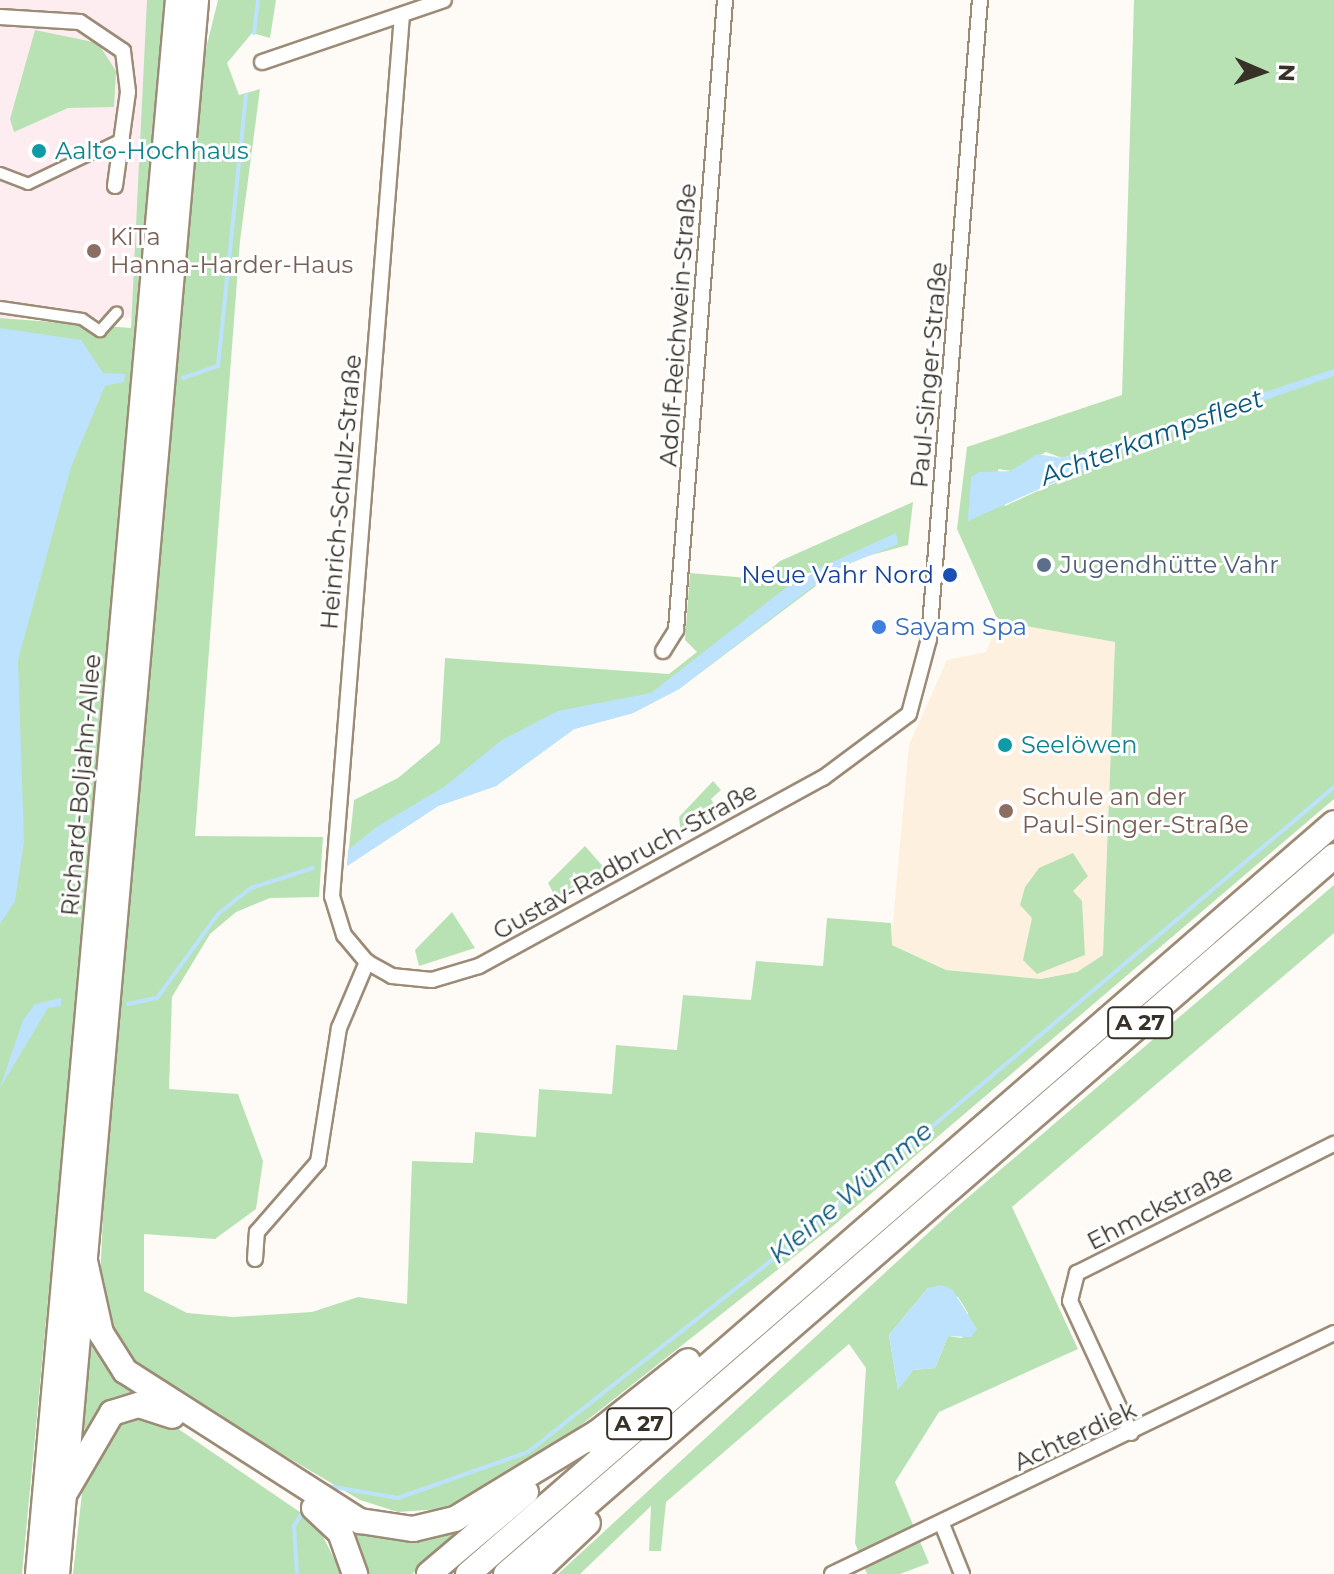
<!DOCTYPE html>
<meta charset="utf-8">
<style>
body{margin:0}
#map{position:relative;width:1334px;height:1574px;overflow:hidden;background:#fefbf6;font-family:Montserrat,sans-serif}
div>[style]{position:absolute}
.commercial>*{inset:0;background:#fdedf1;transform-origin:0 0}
.built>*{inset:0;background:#fef0de}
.green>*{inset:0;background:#b8e2b4}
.water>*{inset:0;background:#bde2fd}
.stream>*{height:4px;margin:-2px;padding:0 2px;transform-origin:2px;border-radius:2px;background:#bde2fd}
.roads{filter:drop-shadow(2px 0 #9c8b76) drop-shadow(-2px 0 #9c8b76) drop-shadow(0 2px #9c8b76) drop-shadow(0 -2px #9c8b76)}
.pedestrian>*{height:10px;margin:-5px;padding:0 5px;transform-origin:5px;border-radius:5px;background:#fff}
.minor>*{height:14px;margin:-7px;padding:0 7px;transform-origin:7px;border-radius:7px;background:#fff}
.primary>*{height:22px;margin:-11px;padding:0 11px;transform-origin:11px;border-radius:11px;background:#fff}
.motorway>*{height:24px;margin:-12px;padding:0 12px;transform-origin:12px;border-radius:12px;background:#fff}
.dots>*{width:22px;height:22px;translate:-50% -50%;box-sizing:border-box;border:4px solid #fff;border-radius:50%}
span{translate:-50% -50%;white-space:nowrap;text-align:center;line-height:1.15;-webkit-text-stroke:6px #fff;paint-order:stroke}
.shield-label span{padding:2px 6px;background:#fff;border:2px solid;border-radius:6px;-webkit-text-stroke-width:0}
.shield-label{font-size:22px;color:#373128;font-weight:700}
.culture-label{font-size:24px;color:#0d838f}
.left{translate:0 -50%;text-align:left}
.education-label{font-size:24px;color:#785e54}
.street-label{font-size:24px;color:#373128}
.service-label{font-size:24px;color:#4e5e75}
.transit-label{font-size:24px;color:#164399}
.right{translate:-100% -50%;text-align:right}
.shop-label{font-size:24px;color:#366cbe}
.water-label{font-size:26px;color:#07567e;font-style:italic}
.north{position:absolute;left:1222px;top:32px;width:80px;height:80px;-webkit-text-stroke:6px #fff;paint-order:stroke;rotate:92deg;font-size:22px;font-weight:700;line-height:32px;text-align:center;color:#373128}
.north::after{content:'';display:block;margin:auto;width:28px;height:36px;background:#373128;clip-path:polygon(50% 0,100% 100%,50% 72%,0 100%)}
</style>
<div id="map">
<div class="commercial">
<div style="left:0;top:0;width:147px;height:318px"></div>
</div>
<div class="built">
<div style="clip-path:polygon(998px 621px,1115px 642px,1103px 955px,1077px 972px,1041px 979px,946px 970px,891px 944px,909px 745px,947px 660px,986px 652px)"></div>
</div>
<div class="green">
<div style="clip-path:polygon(147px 0,165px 0,140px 329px,22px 1574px,0 1574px,0 318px,131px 328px)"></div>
<div style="clip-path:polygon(evenodd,218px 0,276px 0,270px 38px,252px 33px,227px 63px,239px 95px,260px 89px,240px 241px,195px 836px,323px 837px,319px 897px,270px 898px,236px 912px,210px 934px,172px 997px,169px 1089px,238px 1094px,263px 1161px,256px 1209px,215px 1239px,144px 1234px,144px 1291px,187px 1313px,233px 1317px,312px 1312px,358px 1297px,407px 1304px,412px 1161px,473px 1163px,475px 1132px,536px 1137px,539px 1089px,612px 1094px,616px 1045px,677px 1050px,683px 995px,751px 1000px,756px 961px,823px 966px,827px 918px,891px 923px,892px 945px,946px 970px,1041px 979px,1077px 972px,1103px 955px,1115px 642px,998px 621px,957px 529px,967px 447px,1122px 395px,1134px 0,1334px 0,1334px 799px,833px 1226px,571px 1433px,512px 1475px,441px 1509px,398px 1512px,360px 1500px,182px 1395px,113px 1346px,100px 1280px,110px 1064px,204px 57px,218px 0,1119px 441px,1119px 453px,1005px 506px,998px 469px,1011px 471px,1046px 452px,1062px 458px,1119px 441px)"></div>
<div style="clip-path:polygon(35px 30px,98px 43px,116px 71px,114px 107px,68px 108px,14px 132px,10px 119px)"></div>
<div style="clip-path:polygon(913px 502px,908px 545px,849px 561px,679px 689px,633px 713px,574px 729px,496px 786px,438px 806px,347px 866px,354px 800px,398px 778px,440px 743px,445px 658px,669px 674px,697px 652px,685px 640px,690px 573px,759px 579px,780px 561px)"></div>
<div style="clip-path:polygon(713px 781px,721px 790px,711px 799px,720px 814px,681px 835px,679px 817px)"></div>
<div style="clip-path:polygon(585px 846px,607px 871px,558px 902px,548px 883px)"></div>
<div style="clip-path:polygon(1073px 853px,1088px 876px,1073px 891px,1082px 901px,1085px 955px,1037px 974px,1023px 960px,1032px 918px,1020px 905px,1025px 887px,1039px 868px)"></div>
<div style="clip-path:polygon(evenodd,1334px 885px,1334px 933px,1012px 1207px,1078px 1349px,939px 1412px,895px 1482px,929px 1563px,900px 1574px,867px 1574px,855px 1543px,866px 1368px,849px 1344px,666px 1502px,661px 1551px,649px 1551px,651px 1506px,580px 1574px,558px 1574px,952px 1211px,1334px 885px,928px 1288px,958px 1297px,968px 1313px,962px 1338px,948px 1336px,935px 1368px,913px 1370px,898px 1389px,889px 1335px,928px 1288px)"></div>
<div style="clip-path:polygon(452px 912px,475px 948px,419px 966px,415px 950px)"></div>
<div style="clip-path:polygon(88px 1312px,152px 1397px,111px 1402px,93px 1420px,75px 1461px)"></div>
<div style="clip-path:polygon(152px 1411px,316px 1523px,342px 1574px,73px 1574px,84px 1475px,103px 1423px)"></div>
<div style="clip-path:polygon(487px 1514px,412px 1574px,360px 1574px,343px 1518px,386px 1533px)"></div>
</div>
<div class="water">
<div style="clip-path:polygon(0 328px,81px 340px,103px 373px,125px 374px,124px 382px,105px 386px,71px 467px,18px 660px,24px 841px,15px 901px,0 924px)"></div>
<div style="clip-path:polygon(1334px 369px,1334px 376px,1145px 442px,968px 521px,971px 477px,980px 472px,1011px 471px,1037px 454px,1062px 458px,1111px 444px)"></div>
<div style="clip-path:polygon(896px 533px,898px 544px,834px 570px,679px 689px,633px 713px,574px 729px,496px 786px,438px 806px,347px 866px,348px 850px,378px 826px,444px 787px,502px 740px,558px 711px,651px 693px,800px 577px)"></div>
<div style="clip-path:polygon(61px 998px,61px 1006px,48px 1008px,0 1088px,23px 1020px,35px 1004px)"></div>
<div style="clip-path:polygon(941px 1285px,952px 1289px,977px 1329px,971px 1337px,948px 1336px,935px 1368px,913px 1370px,898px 1390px,889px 1335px,928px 1288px)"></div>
</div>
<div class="stream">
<div style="left:254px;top:33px;width:33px;rotate:-83deg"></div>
<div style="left:183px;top:378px;width:37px;rotate:-19deg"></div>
<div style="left:218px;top:366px;width:273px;rotate:-84.1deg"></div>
<div style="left:128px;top:1004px;width:30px;rotate:-12deg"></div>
<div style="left:157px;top:998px;width:104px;rotate:-54deg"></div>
<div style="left:218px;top:914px;width:42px;rotate:-38.2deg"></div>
<div style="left:251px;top:888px;width:65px;rotate:-17.9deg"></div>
<div style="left:322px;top:1485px;width:77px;rotate:9.7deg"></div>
<div style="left:398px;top:1498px;width:138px;rotate:-19.5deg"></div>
<div style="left:528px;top:1452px;width:346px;rotate:-38.2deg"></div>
<div style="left:800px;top:1238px;width:699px;rotate:-40.18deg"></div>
<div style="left:297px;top:1574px;width:48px;rotate:-93.6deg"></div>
<div style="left:294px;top:1526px;width:15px;rotate:-58deg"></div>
</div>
<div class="roads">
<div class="pedestrian">
<div style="left:0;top:173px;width:30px;rotate:21deg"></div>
<div style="left:28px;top:184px;width:106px;rotate:-25.6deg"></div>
<div style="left:0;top:307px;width:83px;rotate:8.3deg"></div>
<div style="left:82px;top:319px;width:22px;rotate:34deg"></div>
<div style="left:100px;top:331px;width:25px;rotate:-48deg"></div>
</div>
<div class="minor">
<div style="left:402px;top:15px;width:884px;rotate:94.54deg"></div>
<div style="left:332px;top:896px;width:41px;rotate:72.9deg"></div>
<div style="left:344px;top:935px;width:35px;rotate:50deg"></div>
<div style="left:367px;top:962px;width:29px;rotate:29deg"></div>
<div style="left:392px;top:976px;width:40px;rotate:5.7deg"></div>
<div style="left:432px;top:980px;width:49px;rotate:-16.6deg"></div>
<div style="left:479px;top:966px;width:392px;rotate:-28.7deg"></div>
<div style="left:823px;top:778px;width:107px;rotate:-36.7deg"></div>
<div style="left:909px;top:714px;width:78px;rotate:-75.1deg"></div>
<div style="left:929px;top:639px;width:641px;rotate:-85.44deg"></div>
<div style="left:0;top:17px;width:80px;rotate:3.6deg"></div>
<div style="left:80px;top:22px;width:52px;rotate:34deg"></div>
<div style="left:123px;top:51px;width:41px;rotate:83deg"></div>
<div style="left:128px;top:92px;width:95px;rotate:97.9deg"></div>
<div style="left:262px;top:62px;width:192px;rotate:-18.8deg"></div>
<div style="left:663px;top:651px;width:25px;rotate:-58deg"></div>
<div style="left:676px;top:630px;width:632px;rotate:-85.55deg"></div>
<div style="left:255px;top:1259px;width:27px;rotate:-86deg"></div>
<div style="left:257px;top:1232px;width:93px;rotate:-48.9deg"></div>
<div style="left:318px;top:1162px;width:136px;rotate:-81.1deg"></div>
<div style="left:339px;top:1028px;width:72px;rotate:-67deg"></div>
<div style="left:1131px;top:1433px;width:145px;rotate:-114.8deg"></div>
<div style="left:1070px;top:1301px;width:29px;rotate:-76deg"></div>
<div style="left:1077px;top:1273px;width:288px;rotate:-26.7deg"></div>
<div style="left:942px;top:1524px;width:54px;rotate:68.2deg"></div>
<div style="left:832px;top:1574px;width:557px;rotate:-25.64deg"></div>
</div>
<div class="primary">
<div style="left:37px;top:1574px;width:1580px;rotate:-84.92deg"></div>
<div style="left:58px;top:1574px;width:1580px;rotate:-84.95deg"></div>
</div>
<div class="motorway">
<div style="left:85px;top:1261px;width:74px;rotate:77.5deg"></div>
<div style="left:101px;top:1333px;width:45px;rotate:57.7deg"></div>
<div style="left:125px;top:1371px;width:279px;rotate:32.6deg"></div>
<div style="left:360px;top:1521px;width:54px;rotate:8.6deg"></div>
<div style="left:413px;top:1529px;width:43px;rotate:-13.4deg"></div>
<div style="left:455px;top:1519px;width:167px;rotate:-31.3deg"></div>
<div style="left:588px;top:1440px;width:127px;rotate:-38.3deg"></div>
<div style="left:65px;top:1493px;width:93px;rotate:-59.6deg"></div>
<div style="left:112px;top:1413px;width:28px;rotate:-17deg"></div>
<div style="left:139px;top:1405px;width:35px;rotate:18deg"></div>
<div style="left:314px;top:1508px;width:35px;rotate:43deg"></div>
<div style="left:340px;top:1532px;width:45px;rotate:70.3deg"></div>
<div style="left:429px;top:1574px;width:127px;rotate:-40.2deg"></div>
<div style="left:468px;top:1574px;width:1146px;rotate:-40.93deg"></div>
<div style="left:506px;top:1574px;width:1096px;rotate:-40.93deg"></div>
<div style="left:534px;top:1574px;width:74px;rotate:-43.4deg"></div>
</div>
</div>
<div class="dots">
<div style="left:39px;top:151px;background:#0f9aa8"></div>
<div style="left:94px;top:251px;background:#8d6e63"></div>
<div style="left:1044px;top:565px;background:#5c6f8a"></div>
<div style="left:950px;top:575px;background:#1a4fb4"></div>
<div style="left:879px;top:627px;background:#3f7fe0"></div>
<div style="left:1005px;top:745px;background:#0f9aa8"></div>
<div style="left:1006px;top:811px;background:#8d6e63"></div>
</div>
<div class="shield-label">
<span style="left:1140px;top:1023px">A 27</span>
<span style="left:639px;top:1424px">A 27</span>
</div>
<div class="culture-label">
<span class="left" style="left:55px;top:151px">Aalto-Hochhaus</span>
<span class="left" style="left:1021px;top:745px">Seelöwen</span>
</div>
<div class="education-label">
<span class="left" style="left:110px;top:251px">KiTa<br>Hanna-Harder-Haus</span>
<span class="left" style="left:1022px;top:811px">Schule an der<br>Paul-Singer-Straße</span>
</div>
<div class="street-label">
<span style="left:678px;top:325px;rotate:-86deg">Adolf-Reichwein-Straße</span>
<span style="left:929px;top:375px;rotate:-85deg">Paul-Singer-Straße</span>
<span style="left:341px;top:492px;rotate:-85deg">Heinrich-Schulz-Straße</span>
<span style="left:81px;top:785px;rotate:-85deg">Richard-Boljahn-Allee</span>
<span style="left:625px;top:861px;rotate:-29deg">Gustav-Radbruch-Straße</span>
<span style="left:1160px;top:1207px;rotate:-27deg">Ehmckstraße</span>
<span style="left:1075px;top:1436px;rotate:-25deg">Achterdiek</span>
</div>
<div class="service-label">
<span class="left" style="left:1060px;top:565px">Jugendhütte Vahr</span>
</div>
<div class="transit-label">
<span class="right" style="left:934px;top:575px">Neue Vahr Nord</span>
</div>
<div class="shop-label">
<span class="left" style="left:895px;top:627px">Sayam Spa</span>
</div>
<div class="water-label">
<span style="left:1152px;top:438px;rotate:-20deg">Achterkampsfleet</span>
<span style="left:851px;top:1193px;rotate:-40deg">Kleine Wümme</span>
</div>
<div class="north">N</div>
</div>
